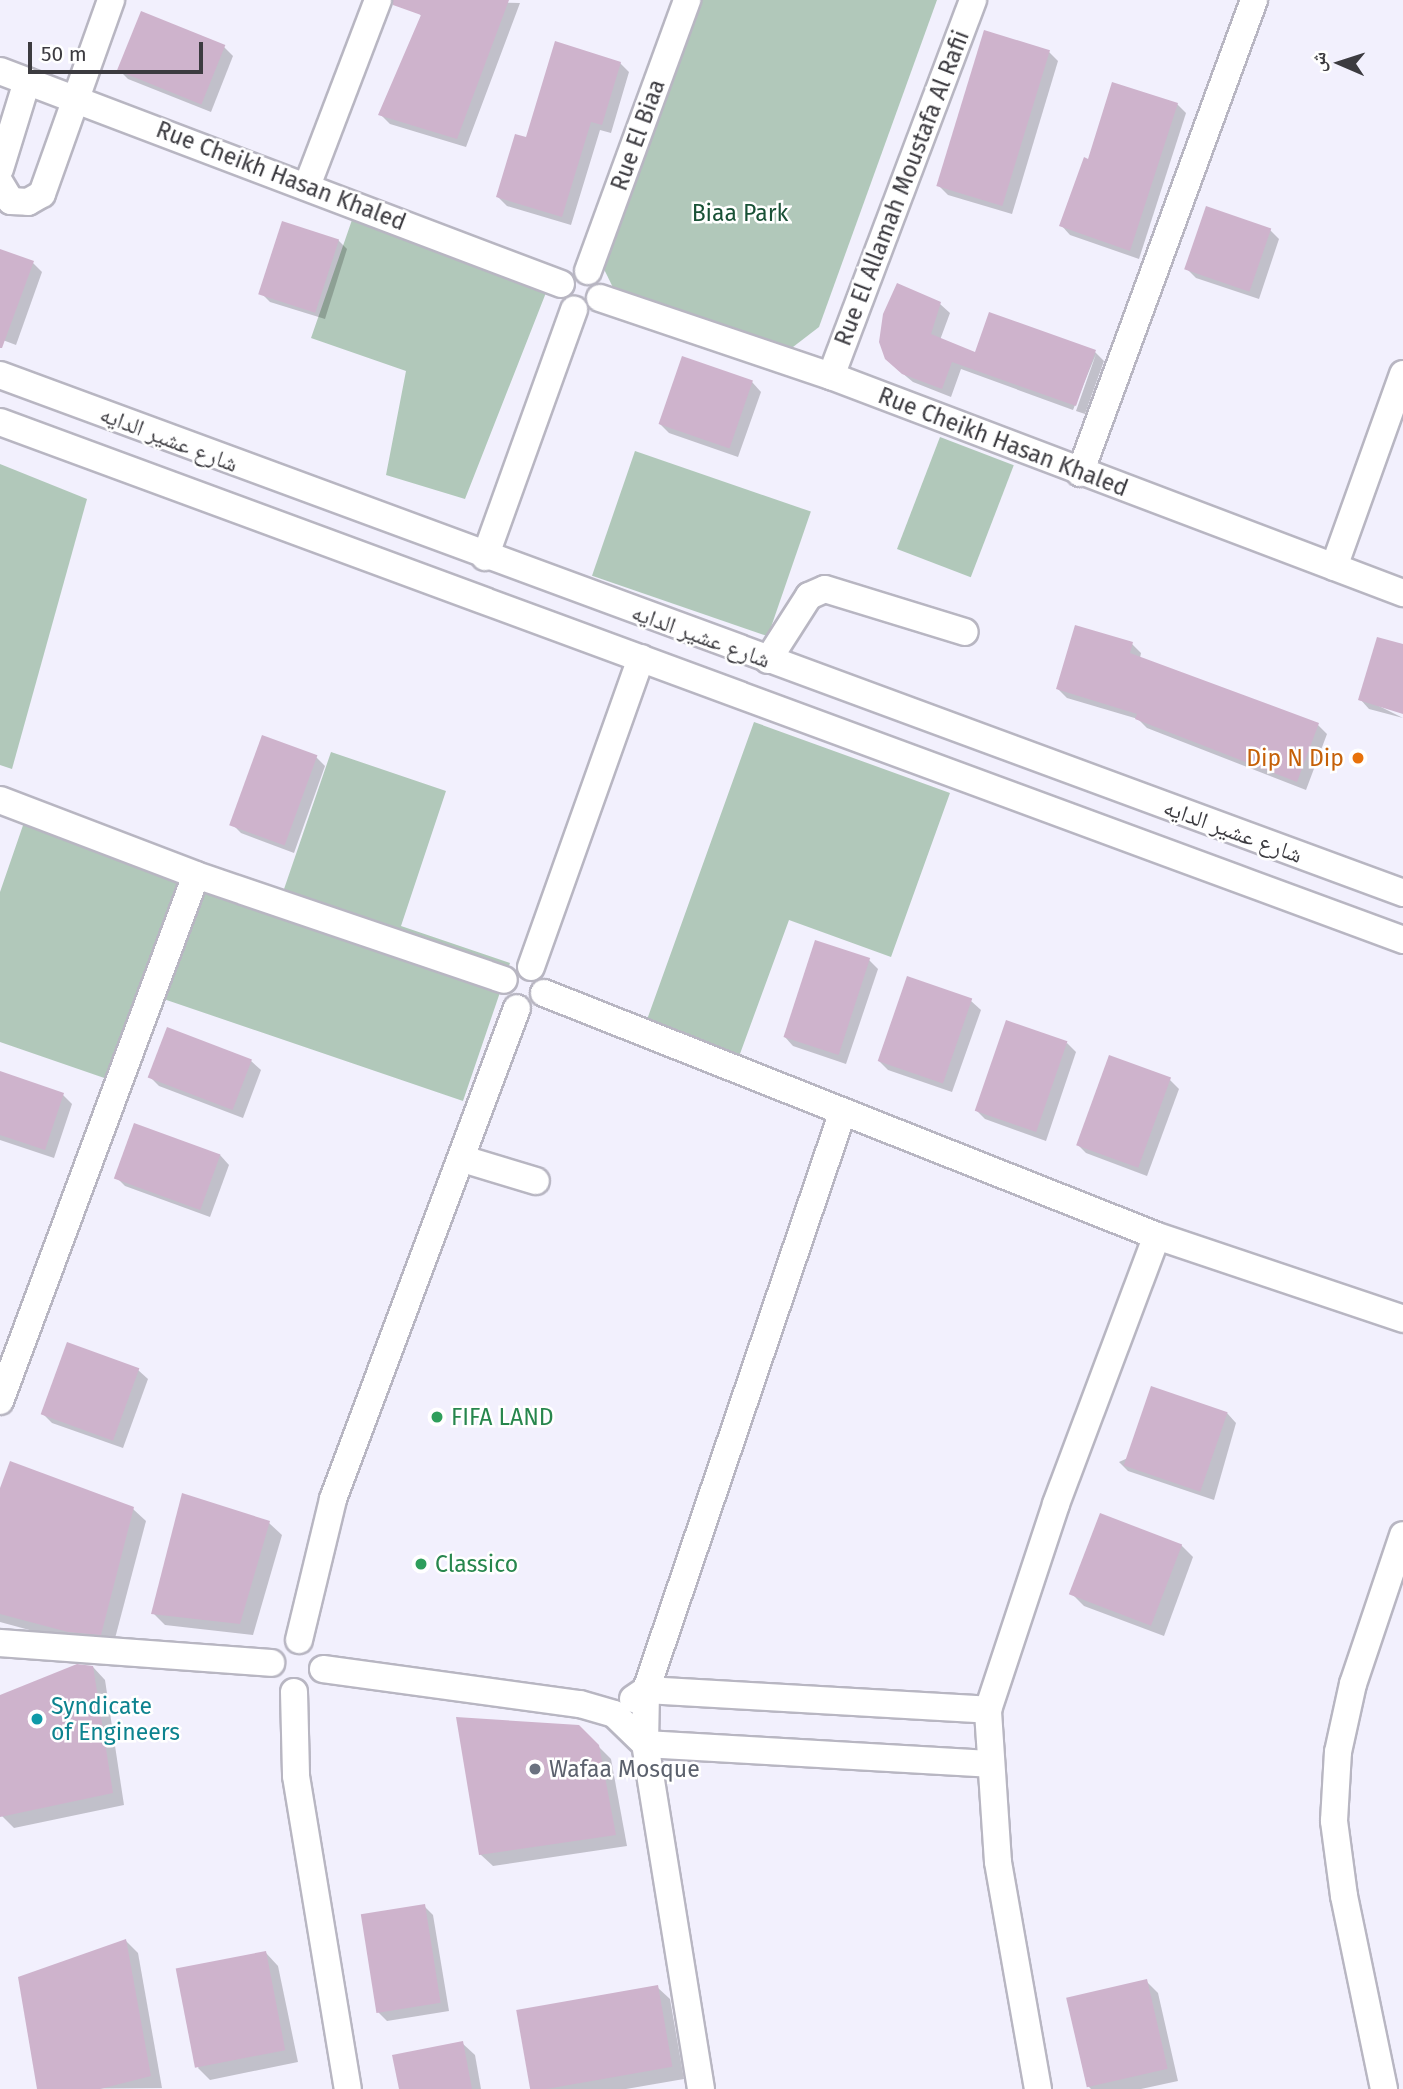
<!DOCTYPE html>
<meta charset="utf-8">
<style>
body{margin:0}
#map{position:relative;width:1403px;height:2089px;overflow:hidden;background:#f2f0fd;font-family:"Fira Sans","Noto Naskh Arabic",sans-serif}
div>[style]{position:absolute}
.green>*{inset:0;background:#b1c8ba;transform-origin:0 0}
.shadow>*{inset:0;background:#0003}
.building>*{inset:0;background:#ceb3cc;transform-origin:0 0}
.roads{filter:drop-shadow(2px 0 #b8b6c2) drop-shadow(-2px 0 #b8b6c2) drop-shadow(0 2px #b8b6c2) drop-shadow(0 -2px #b8b6c2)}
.minor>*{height:26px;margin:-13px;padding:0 13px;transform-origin:13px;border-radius:13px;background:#fff}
.dots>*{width:19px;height:19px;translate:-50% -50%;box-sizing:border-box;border:4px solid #fff;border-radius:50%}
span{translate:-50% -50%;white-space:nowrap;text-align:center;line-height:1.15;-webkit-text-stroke:5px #fff;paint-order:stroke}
.street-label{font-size:23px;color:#3c3b40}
.park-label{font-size:23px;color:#185136}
.food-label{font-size:23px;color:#c56008}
.right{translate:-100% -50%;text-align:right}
.leisure-label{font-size:23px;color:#27864d}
.left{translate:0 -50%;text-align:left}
.culture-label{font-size:23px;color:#0d838f}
.worship-label{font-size:23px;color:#5b616d}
.north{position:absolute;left:1305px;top:28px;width:70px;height:70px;-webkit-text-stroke:5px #fff;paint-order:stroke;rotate:273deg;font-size:19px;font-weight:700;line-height:28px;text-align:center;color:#3c3b40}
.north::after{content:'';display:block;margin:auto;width:24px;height:32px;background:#3c3b40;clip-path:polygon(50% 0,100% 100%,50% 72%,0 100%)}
.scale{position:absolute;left:28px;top:42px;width:175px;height:32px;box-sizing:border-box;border:4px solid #3c3b40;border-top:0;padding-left:9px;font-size:21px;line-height:24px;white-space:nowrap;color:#3c3b40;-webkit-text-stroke:5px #fff;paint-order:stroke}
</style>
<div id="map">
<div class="green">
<div style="clip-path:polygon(699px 0,937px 0,819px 327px,780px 357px,623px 308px,601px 263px)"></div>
<div style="clip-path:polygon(353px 217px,549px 285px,465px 499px,386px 475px,406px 371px,311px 338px)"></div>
<div style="left:940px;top:437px;width:79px;height:120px;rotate:21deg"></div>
<div style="left:635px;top:451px;width:186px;height:132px;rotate:19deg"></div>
<div style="clip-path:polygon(0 464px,87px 499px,12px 769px,0 765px)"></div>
<div style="clip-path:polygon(754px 722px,950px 793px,891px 957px,789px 920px,737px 1062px,644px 1028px)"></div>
<div style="clip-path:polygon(331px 752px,446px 791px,401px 926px,510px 963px,463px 1101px,143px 992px,113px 1081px,0 1042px,0 892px,30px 805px,283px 892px)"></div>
</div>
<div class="shadow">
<div style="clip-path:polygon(423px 0,520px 3px,466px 147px,390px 124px,381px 115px,422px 17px,418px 12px)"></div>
<div style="clip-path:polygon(224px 47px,233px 56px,211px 112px,128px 79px,119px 70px)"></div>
<div style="clip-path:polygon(1049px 52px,1058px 61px,1012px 214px,948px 195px,939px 186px)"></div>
<div style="clip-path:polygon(620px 63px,629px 72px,611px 133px,600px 130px,571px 225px,507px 206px,498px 197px,527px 139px)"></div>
<div style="clip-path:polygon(1177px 104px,1186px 113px,1139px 259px,1070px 235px,1061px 225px,1089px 161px)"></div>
<div style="clip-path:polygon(1270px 230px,1279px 239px,1259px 299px,1196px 278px,1187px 269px)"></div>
<div style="clip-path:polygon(338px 240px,347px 249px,325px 319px,270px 302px,261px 293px)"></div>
<div style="clip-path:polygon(0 251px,33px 263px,42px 272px,16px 345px,0 339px)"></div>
<div style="clip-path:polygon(940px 304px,950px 313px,940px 340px,976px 354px,1095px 352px,1104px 361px,1085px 414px,1076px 411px,1096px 354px,1073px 410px,961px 369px,951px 397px,913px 382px,896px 368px)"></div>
<div style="clip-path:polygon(752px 382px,761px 392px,738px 457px,669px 433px,660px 424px)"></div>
<div style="clip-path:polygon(1132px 644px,1141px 653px,1140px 658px,1318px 725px,1327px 734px,1306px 790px,1147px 728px,1138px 719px,1067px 698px,1058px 689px)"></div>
<div style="clip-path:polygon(1403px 646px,1403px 711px,1369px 701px,1403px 718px,1369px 709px,1360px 699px)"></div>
<div style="clip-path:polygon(316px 757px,325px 766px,294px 853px,241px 833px,232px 824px)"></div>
<div style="clip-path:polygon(869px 960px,878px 969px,846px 1064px,793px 1046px,784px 1036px)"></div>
<div style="clip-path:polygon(971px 1001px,981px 1010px,952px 1092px,888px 1070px,879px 1061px)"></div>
<div style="clip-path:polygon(1067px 1043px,1076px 1052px,1046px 1141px,985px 1119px,976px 1110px)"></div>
<div style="clip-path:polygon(251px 1061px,261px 1070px,243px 1118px,159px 1086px,150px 1077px)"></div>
<div style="clip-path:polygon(0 1073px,63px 1095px,72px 1104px,54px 1158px,0 1140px)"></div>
<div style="clip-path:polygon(1170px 1080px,1179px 1089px,1147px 1176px,1086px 1153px,1077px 1144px)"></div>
<div style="clip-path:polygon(220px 1155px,229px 1165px,210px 1217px,125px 1186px,116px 1177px)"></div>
<div style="clip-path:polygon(68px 1344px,138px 1370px,148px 1379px,123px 1448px,52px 1423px,43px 1414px)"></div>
<div style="clip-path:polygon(1227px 1413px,1236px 1423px,1214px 1500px,1128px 1471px,1119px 1462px)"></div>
<div style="clip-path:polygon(0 1494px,133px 1509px,146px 1521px,113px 1646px,81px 1644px,0 1622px)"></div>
<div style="clip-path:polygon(269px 1523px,282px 1535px,253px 1635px,165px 1625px,153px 1613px)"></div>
<div style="clip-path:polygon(1181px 1545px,1193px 1557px,1164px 1636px,1084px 1606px,1071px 1593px)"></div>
<div style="clip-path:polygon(93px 1667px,105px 1680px,124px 1805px,14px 1828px,2px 1816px,0 1800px,0 1696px)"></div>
<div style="clip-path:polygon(579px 1727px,611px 1759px,627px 1846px,493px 1866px,480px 1854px)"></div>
<div style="clip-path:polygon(424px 1906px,433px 1915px,449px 2011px,387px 2021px,378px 2012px)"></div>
<div style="clip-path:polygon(126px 1941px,138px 1953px,162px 2088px,39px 2089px)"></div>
<div style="clip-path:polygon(266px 1953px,278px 1966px,298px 2062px,210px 2080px,198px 2068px)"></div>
<div style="clip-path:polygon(1146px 1981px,1158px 1993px,1178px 2081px,1141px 2089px,1091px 2089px,1088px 2086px)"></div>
<div style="clip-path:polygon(657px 1987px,670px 1999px,684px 2079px,626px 2089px,532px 2089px,519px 2012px)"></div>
<div style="clip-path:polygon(462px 2043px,475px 2055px,481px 2089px,401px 2089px)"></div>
</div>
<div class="building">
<div style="clip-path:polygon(393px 0,509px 0,457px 139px,378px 115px,421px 15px,393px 5px)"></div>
<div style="left:141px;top:11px;width:91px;height:64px;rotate:22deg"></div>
<div style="left:984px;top:30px;width:69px;height:163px;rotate:17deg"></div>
<div style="clip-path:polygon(555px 41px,621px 62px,602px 125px,591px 122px,562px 217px,496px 197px,515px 134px,526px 137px)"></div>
<div style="clip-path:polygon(1112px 82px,1178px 103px,1130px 251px,1059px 226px,1084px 157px,1088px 159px)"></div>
<div style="left:1206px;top:206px;width:69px;height:67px;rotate:19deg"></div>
<div style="left:282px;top:221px;width:60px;height:77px;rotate:18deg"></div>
<div style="clip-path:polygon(0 249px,34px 261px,2px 348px,0 348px)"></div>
<div style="clip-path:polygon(897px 283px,941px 302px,931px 334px,975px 352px,989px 312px,1096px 350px,1076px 406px,952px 362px,942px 389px,902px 374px,885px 359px,879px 342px,883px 314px)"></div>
<div style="left:682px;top:356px;width:75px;height:72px;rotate:19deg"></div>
<div style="clip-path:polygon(1075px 625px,1133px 642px,1130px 653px,1319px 723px,1297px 782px,1135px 719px,1137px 714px,1056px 689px)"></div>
<div style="clip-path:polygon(1377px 637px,1403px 644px,1403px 714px,1358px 700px)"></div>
<div style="left:262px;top:735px;width:59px;height:96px;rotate:20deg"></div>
<div style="left:815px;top:940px;width:58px;height:102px;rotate:18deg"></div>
<div style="left:907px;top:976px;width:69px;height:90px;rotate:19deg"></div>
<div style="left:1006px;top:1020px;width:65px;height:96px;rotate:19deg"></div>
<div style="left:167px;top:1027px;width:91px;height:54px;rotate:21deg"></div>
<div style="left:1109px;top:1055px;width:66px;height:96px;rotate:20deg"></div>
<div style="clip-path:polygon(0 1071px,64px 1093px,45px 1150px,0 1135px)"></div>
<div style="left:134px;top:1123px;width:92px;height:59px;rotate:20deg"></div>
<div style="left:67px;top:1342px;width:77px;height:77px;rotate:20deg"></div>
<div style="left:1151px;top:1386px;width:81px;height:84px;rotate:19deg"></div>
<div style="clip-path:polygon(10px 1461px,134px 1507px,101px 1635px,68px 1632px,0 1614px,0 1488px)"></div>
<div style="clip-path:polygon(182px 1493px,270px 1521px,240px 1624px,151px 1614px)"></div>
<div style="left:1100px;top:1513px;width:88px;height:87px;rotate:21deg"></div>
<div style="clip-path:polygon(77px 1664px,93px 1666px,113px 1793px,0 1817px,0 1695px)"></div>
<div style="clip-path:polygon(456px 1717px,579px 1725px,599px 1745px,616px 1835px,479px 1855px)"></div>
<div style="left:425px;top:1904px;width:100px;height:65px;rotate:81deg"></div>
<div style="clip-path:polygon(126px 1939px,151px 2076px,100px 2089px,37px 2089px,18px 1977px)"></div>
<div style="left:266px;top:1951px;width:101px;height:92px;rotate:79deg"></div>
<div style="left:1147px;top:1979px;width:92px;height:83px;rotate:77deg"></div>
<div style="left:658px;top:1985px;width:83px;height:144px;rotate:80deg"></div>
<div style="clip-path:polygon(463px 2041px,472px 2089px,399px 2089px,392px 2055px)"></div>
</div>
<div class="roads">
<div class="minor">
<div style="left:0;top:71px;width:600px;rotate:20.79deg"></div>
<div style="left:0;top:169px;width:92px;rotate:-72.9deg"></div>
<div style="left:0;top:183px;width:21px;rotate:59deg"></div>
<div style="left:11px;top:201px;width:17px;rotate:3deg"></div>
<div style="left:28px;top:202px;width:16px;rotate:-30deg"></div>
<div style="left:42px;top:194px;width:206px;rotate:-70.4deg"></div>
<div style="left:307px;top:186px;width:199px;rotate:-69.1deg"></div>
<div style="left:588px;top:271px;width:289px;rotate:-69.9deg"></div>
<div style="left:600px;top:298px;width:244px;rotate:18.7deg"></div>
<div style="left:831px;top:376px;width:612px;rotate:20.78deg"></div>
<div style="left:0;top:375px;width:1496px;rotate:20.26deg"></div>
<div style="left:831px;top:376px;width:402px;rotate:-69.3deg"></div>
<div style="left:0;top:422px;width:1496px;rotate:20.26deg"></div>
<div style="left:1080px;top:473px;width:504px;rotate:-69.8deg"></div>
<div style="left:485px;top:557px;width:263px;rotate:-70.2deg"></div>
<div style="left:1334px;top:567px;width:205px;rotate:-70.3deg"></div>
<div style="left:768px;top:660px;width:76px;rotate:-57.4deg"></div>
<div style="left:809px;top:596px;width:17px;rotate:-24deg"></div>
<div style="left:825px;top:589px;width:146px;rotate:17.1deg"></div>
<div style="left:0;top:800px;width:210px;rotate:20.9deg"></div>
<div style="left:196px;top:875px;width:325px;rotate:18.8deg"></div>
<div style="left:531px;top:967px;width:328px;rotate:-70.4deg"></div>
<div style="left:544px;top:993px;width:659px;rotate:21.62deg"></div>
<div style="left:1157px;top:1236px;width:260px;rotate:18.6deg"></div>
<div style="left:463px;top:1159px;width:76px;rotate:16.8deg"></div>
<div style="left:0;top:1401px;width:561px;rotate:-69.56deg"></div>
<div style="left:299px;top:1640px;width:145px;rotate:-76.4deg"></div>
<div style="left:333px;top:1499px;width:524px;rotate:-69.46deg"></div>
<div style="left:0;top:1643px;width:272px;rotate:4.2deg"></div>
<div style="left:323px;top:1669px;width:259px;rotate:7.8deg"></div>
<div style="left:580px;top:1704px;width:35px;rotate:16deg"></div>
<div style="left:614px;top:1714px;width:43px;rotate:44.1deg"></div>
<div style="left:645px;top:1744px;width:345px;rotate:3.3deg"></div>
<div style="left:294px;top:1692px;width:84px;rotate:88.6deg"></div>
<div style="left:296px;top:1776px;width:317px;rotate:80.6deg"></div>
<div style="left:633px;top:1699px;width:16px;rotate:-35deg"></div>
<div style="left:646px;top:1690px;width:343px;rotate:3.3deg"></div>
<div style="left:701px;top:2089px;width:350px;rotate:-99.2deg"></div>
<div style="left:645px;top:1744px;width:54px;rotate:-88.9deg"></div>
<div style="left:646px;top:1690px;width:608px;rotate:-71.21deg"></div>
<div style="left:1038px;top:2089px;width:230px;rotate:-100deg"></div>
<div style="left:998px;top:1862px;width:152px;rotate:-93.8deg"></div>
<div style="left:988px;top:1710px;width:217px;rotate:-71.7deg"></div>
<div style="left:1056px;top:1504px;width:286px;rotate:-69.4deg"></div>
<div style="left:1384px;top:2089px;width:197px;rotate:-101.7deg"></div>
<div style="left:1344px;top:1896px;width:76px;rotate:-97.6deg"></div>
<div style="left:1334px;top:1821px;width:69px;rotate:-86.7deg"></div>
<div style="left:1338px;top:1752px;width:70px;rotate:-77.6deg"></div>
<div style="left:1353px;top:1684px;width:157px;rotate:-71.4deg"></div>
</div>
</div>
<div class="dots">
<div style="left:1358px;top:758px;background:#e8710a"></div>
<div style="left:437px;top:1417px;background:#2e9e5b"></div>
<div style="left:421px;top:1564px;background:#2e9e5b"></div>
<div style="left:37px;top:1719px;background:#0f9aa8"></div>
<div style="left:535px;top:1769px;background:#6b7280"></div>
</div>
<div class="street-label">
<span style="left:638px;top:135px;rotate:-70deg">Rue El Biaa</span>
<span style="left:281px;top:176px;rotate:21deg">Rue Cheikh Hasan Khaled</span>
<span style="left:902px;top:188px;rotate:-69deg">Rue El Allamah Moustafa Al Rafii</span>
<span style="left:169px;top:439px;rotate:21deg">شارع عشير الدايه</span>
<span style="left:1003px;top:442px;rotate:21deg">Rue Cheikh Hasan Khaled</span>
<span style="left:701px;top:636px;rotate:20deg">شارع عشير الدايه</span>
<span style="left:1233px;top:831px;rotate:20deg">شارع عشير الدايه</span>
</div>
<div class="park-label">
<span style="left:740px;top:213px">Biaa Park</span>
</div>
<div class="food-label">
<span class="right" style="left:1344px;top:758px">Dip N Dip</span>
</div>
<div class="leisure-label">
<span class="left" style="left:451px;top:1417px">FIFA LAND</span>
<span class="left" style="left:435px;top:1564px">Classico</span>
</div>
<div class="culture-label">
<span class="left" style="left:51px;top:1719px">Syndicate<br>of Engineers</span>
</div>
<div class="worship-label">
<span class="left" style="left:549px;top:1769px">Wafaa Mosque</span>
</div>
<div class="north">ش</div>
<div class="scale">50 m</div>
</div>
